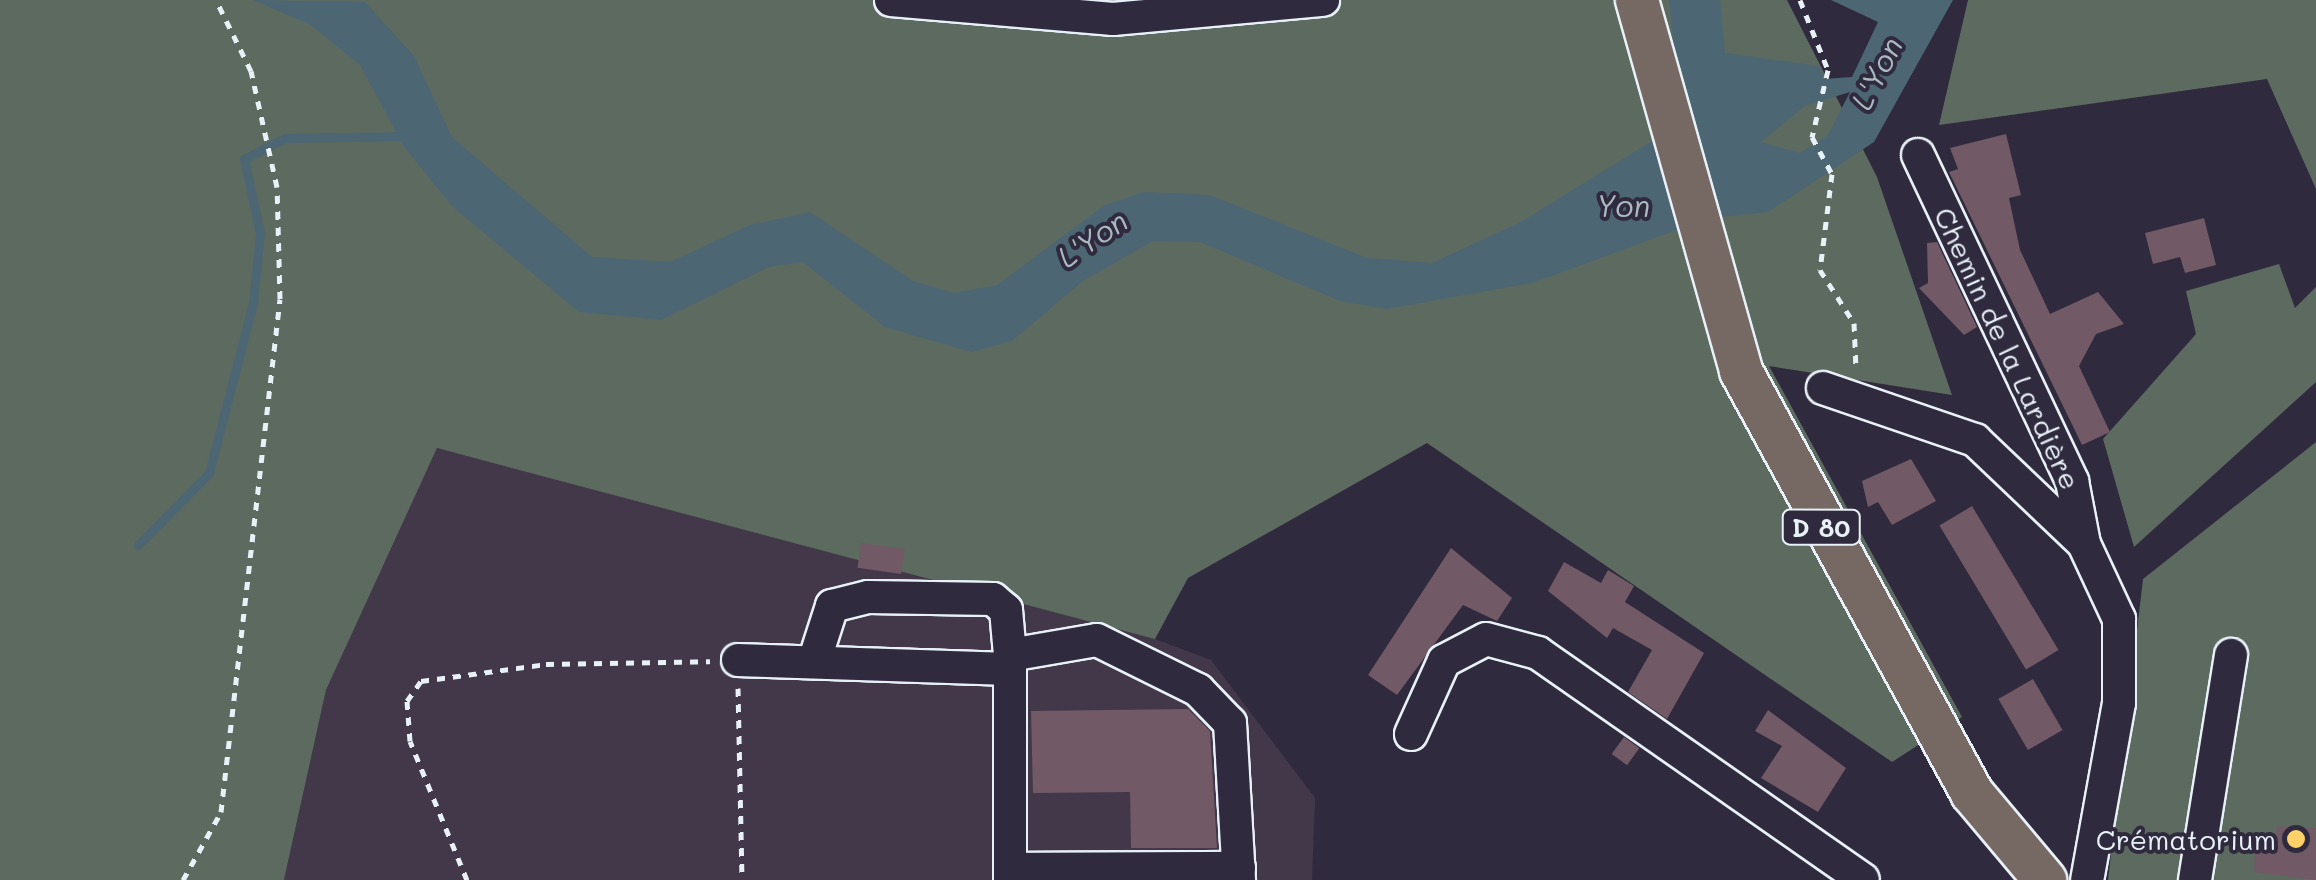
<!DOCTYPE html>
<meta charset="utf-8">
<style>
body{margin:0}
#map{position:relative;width:2316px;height:880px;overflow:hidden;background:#2f2a3d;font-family:Mali,sans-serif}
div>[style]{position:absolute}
.built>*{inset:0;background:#433849}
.green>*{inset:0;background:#5d6a5f}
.water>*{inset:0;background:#4d6674}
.stream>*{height:9px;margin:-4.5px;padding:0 4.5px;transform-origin:4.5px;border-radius:4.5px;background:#4d6674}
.building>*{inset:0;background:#715965;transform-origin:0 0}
.path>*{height:5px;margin-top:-2.5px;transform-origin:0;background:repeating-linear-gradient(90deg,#e8f1f8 0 8px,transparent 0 16px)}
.roads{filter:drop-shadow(2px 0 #e8f1f8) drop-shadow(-2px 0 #e8f1f8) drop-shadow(0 2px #e8f1f8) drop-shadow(0 -2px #e8f1f8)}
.minor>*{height:32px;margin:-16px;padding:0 16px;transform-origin:16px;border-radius:16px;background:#2f2a3d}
.major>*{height:42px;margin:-21px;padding:0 21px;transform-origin:21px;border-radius:21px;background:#766964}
.dots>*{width:28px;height:28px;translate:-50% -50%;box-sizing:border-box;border:5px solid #2f2a3d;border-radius:50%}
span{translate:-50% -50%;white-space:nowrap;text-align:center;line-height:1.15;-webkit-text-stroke:8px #2f2a3d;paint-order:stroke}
.shield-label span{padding:2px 8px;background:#2f2a3d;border:2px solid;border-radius:8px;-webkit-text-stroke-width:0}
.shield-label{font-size:25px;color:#e8f1f8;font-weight:700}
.street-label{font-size:28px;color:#e8f1f8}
.poi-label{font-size:28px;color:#e8f1f8}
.right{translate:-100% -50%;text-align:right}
.water-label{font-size:30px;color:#aab9c3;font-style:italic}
</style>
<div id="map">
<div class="built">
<div style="clip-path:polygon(436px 448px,1060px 603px,1211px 660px,1315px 798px,1312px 880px,284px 880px,326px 690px)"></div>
</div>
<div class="green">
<div style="clip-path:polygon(0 0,1787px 0,1877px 177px,1952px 395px,1769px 366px,1962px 717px,1892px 762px,1427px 443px,1188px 578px,1155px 639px,437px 448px,326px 690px,284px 880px,0 880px)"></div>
<div style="clip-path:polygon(1968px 0,2316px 0,2316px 189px,2267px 79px,1939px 125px)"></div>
<div style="clip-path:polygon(2279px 264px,2295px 308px,2316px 287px,2316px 382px,2134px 547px,2103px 439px,2196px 334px,2186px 291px)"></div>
<div style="clip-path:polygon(2316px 442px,2316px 880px,2108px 880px,2143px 579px)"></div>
</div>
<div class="water">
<div style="clip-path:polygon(evenodd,253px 0,365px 2px,414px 56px,452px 137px,592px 257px,670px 262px,750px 225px,810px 212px,913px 281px,954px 293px,997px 285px,1105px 205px,1144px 192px,1210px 195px,1367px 258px,1432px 263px,1519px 223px,1652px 141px,1683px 136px,1669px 0,1720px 0,1725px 53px,1819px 66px,1824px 79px,1852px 77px,1878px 22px,1831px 0,1953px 0,1874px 142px,1768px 212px,1710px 218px,1532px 283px,1387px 309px,1340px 301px,1200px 242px,1153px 241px,1083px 281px,1012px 341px,972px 352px,885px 327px,803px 262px,769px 267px,661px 320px,579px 312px,453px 207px,405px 148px,360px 65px,311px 25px,253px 0,1850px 92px,1828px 135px,1800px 153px,1761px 142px,1805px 106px,1850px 92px)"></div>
</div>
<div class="stream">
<div style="left:138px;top:545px;width:101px;rotate:-45.4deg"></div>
<div style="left:209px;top:473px;width:176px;rotate:-75.5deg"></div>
<div style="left:253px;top:303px;width:70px;rotate:-84.3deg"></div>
<div style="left:260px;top:233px;width:76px;rotate:-102.2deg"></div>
<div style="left:244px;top:159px;width:46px;rotate:-27.1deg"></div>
<div style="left:285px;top:138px;width:123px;rotate:-0.9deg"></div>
</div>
<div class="building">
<div style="clip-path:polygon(2006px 134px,2021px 195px,2009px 198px,2020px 250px,2050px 314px,2098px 292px,2124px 324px,2096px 334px,2079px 366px,2110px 432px,2082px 445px,1949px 172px,1958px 169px,1950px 148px)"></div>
<div style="clip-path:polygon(2204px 218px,2216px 265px,2185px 273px,2180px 257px,2153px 264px,2145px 233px)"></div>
<div style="clip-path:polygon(1937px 242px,1977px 327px,1964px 335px,1919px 288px,1928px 283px,1927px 243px)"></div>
<div style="clip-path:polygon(1911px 459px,1936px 501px,1892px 525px,1878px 502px,1868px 507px,1862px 481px)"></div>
<div style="left:1972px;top:506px;width:168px;height:38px;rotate:59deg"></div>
<div style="left:861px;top:543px;width:44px;height:25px;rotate:8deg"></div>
<div style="clip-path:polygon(1451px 548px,1512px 598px,1497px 621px,1463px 605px,1397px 695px,1368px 675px)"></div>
<div style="clip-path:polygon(1564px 562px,1601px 583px,1608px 570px,1634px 586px,1625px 602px,1704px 653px,1667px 719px,1628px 692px,1652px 650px,1613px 628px,1607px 638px,1548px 591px)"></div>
<div style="left:2033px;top:679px;width:59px;height:40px;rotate:60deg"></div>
<div style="clip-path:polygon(1188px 709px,1210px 731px,1217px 848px,1131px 848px,1130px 792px,1033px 793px,1031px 711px)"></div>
<div style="clip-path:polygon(1768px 710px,1846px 768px,1818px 812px,1761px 778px,1782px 746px,1755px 731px)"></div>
<div style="left:1624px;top:737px;width:19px;height:21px;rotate:36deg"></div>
<div style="clip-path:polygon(2277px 826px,2316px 828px,2316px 880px,2254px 872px,2255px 850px,2275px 851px)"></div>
</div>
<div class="path">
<div style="left:1800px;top:0;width:75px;rotate:68.2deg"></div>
<div style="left:1828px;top:70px;width:69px;rotate:103.4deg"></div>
<div style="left:1812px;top:137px;width:42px;rotate:61.6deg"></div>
<div style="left:1832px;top:174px;width:97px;rotate:97.1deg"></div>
<div style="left:1820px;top:270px;width:63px;rotate:57.3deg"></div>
<div style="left:1854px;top:323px;width:45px;rotate:87.5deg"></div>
<div style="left:738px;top:688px;width:192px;rotate:88.8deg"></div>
<div style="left:183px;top:880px;width:78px;rotate:-60.8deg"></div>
<div style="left:221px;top:812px;width:516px;rotate:-83.44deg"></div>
<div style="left:280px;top:299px;width:112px;rotate:-91.5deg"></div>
<div style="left:277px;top:187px;width:119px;rotate:-102.6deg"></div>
<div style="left:251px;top:71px;width:79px;rotate:-116.2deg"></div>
<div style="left:467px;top:880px;width:150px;rotate:-112.3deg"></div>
<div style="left:410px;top:741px;width:40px;rotate:-94.3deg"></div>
<div style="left:407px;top:701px;width:24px;rotate:-55deg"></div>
<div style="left:421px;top:681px;width:126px;rotate:-7.7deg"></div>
<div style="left:546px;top:664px;width:164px;rotate:-1deg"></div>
</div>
<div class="roads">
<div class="minor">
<div style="left:891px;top:0;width:223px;rotate:4.9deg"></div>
<div style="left:1113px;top:19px;width:211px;rotate:-5.2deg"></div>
<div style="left:1918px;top:155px;width:361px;rotate:64.7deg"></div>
<div style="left:2072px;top:481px;width:64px;rotate:79.2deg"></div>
<div style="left:2084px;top:544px;width:83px;rotate:65deg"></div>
<div style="left:2119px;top:619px;width:84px;rotate:90deg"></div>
<div style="left:2119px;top:703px;width:180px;rotate:100.2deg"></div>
<div style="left:1823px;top:388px;width:161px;rotate:18.9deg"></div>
<div style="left:1975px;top:440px;width:149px;rotate:43.6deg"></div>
<div style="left:738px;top:660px;width:271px;rotate:1.9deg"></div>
<div style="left:814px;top:662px;width:59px;rotate:-72.2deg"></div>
<div style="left:832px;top:606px;width:37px;rotate:-14deg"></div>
<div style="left:868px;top:597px;width:125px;rotate:0.9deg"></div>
<div style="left:993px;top:599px;width:17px;rotate:40deg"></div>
<div style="left:1006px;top:610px;width:45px;rotate:84.9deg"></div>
<div style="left:1411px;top:734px;width:80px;rotate:-65.7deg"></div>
<div style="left:1444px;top:661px;width:47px;rotate:-27.6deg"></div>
<div style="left:1486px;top:639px;width:54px;rotate:15.1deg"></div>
<div style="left:1538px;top:653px;width:396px;rotate:34.9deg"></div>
<div style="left:1010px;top:869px;width:229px;rotate:-0.3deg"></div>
<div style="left:1010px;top:880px;width:225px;rotate:-90deg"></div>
<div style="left:1010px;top:655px;width:88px;rotate:-9.8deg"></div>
<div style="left:1097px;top:640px;width:113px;rotate:26.3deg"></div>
<div style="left:1198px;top:690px;width:46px;rotate:45.9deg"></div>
<div style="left:1230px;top:723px;width:157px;rotate:86.7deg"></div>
<div style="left:2195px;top:880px;width:228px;rotate:-80.9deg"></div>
</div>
<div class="major">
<div style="left:1637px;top:0;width:385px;rotate:74.3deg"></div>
<div style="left:1741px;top:371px;width:481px;rotate:61.3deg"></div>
<div style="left:1972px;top:793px;width:114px;rotate:50deg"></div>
</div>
</div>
<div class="dots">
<div style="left:2296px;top:839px;background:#ffd166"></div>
</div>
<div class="shield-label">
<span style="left:1821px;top:527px">D 80</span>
</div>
<div class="street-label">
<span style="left:2008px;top:348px;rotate:65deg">Chemin de la Lardière</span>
</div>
<div class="poi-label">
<span class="right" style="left:2276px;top:839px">Crématorium</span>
</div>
<div class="water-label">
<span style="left:1876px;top:73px;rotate:-63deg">L'Yon</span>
<span style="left:1623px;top:205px">Yon</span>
<span style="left:1092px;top:238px;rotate:-34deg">L'Yon</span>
</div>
</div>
